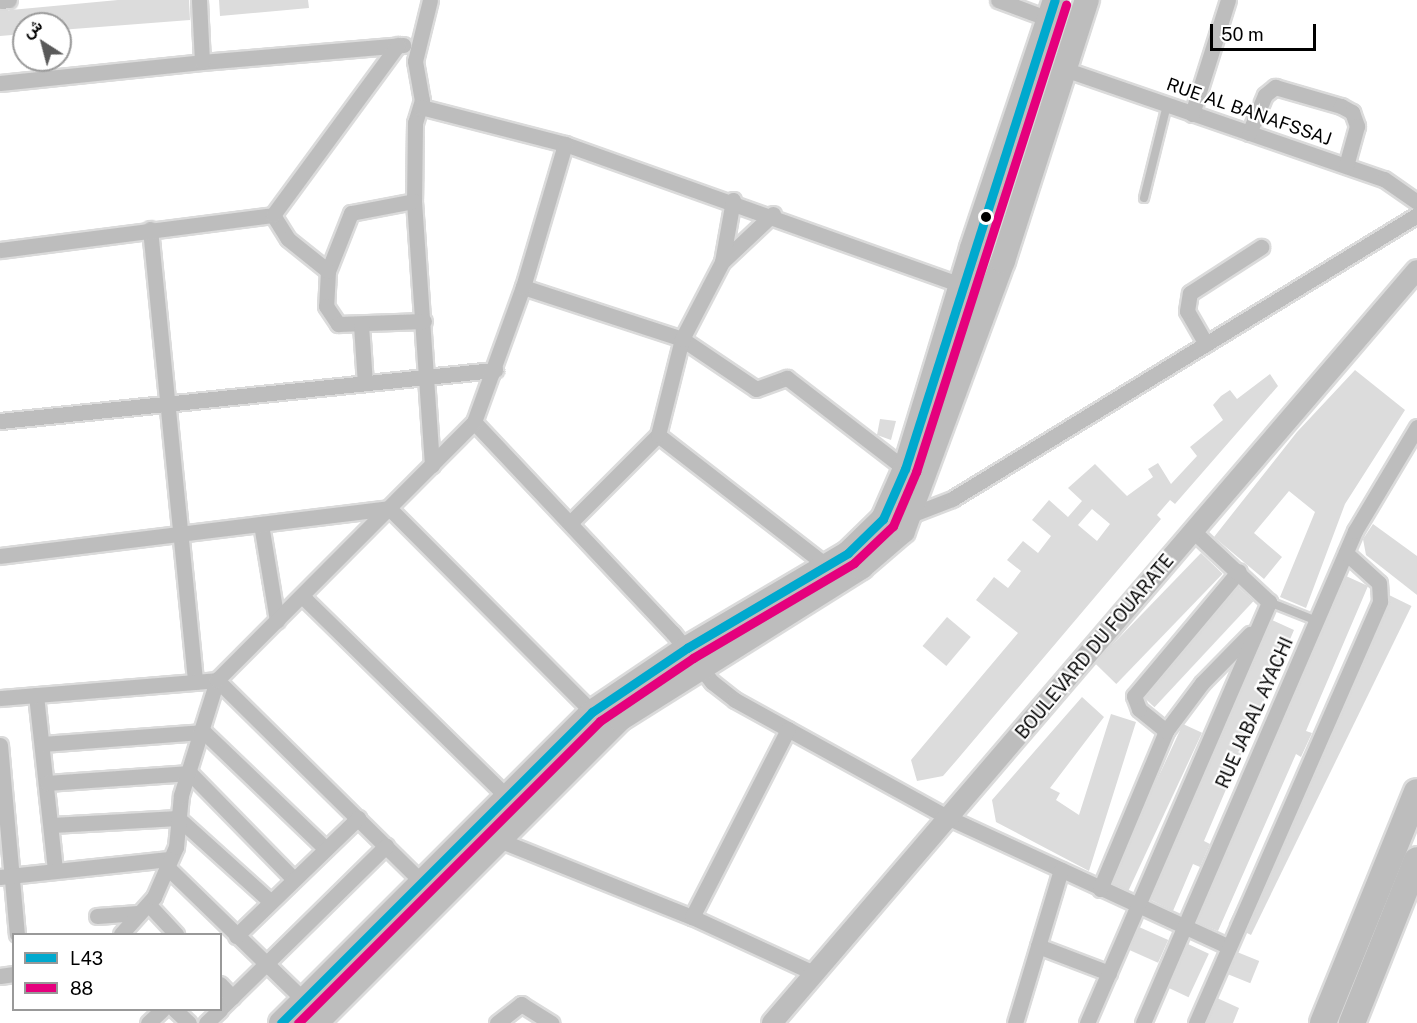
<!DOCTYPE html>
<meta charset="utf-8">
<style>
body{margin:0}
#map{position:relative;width:1417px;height:1023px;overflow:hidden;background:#fff;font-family:"Public Sans",Vazirmatn,sans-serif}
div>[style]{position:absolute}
.building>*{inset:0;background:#dcdcdc;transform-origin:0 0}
.roads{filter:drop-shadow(2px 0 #dbdbdb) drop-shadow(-2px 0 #dbdbdb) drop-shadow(0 2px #dbdbdb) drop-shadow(0 -2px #dbdbdb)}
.service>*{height:8px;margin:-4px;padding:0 4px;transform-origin:4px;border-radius:4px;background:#bdbdbd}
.minor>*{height:15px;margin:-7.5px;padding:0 7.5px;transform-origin:7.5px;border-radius:7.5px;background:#bdbdbd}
.tertiary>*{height:20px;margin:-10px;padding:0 10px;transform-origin:10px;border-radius:10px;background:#bdbdbd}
.primary>*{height:24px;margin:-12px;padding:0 12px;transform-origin:12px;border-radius:12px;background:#bdbdbd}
.trunk>*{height:26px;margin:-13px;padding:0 13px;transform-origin:13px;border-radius:13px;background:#bdbdbd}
.bus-1>*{height:9px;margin:-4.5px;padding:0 4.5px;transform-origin:4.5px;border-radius:4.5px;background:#00a9ce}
.bus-2>*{height:9px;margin:-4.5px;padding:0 4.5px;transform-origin:4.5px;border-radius:4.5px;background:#e5007d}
.dots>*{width:16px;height:16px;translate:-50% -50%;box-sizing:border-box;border:3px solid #fff;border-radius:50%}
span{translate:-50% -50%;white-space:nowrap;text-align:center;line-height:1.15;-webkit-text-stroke:4.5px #fff;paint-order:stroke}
.street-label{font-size:18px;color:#000}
.legend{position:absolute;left:12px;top:933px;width:210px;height:78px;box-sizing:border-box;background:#fff;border:2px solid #999;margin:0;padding:8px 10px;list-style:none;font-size:18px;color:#000}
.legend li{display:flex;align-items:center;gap:12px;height:30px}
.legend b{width:30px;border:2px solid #999}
.north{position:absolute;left:12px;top:12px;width:60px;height:60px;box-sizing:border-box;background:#fff;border:2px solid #999;border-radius:50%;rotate:324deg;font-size:16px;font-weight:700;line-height:24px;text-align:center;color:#000}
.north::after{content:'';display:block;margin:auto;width:21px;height:27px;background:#595959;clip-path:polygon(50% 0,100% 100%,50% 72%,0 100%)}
.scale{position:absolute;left:1210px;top:24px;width:106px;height:27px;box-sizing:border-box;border:3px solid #000;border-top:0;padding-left:8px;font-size:18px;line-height:21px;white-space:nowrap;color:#000;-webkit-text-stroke:4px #fff;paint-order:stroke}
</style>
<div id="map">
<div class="building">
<div style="clip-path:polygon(118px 0,189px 0,190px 20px,60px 30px,60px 24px,24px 24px,24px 34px,0 36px,0 11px)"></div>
<div style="clip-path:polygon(219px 0,308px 0,309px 8px,220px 16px)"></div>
<div style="clip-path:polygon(1355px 370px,1405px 410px,1345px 504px,1306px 608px,1280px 597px,1315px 512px,1289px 491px,1254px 533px,1282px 557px,1264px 579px,1214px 537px,1297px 432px)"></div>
<div style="clip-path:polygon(evenodd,1270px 374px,1278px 386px,1175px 504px,1170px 500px,1157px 515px,1161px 519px,956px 761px,943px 776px,917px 781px,911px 760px,1018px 633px,976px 600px,994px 577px,1008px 588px,1021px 571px,1007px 560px,1023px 541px,1038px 553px,1051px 536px,1032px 520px,1049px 500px,1068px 517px,1082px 501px,1068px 488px,1095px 464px,1127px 496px,1153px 477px,1148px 469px,1158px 463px,1171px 484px,1197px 456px,1190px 447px,1223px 420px,1213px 405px,1221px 396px,1230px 390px,1237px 399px,1270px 374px,1092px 509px,1110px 524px,1097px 541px,1078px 525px,1092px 509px)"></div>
<div style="clip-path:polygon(880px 419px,896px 421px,891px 440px,877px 435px)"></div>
<div style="clip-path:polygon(1373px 524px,1417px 556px,1417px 595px,1366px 555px,1363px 539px)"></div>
<div style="left:1201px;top:553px;width:30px;height:153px;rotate:44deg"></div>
<div style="clip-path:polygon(1346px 576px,1368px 586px,1306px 731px,1312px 733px,1301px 757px,1296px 754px,1218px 931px,1197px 922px)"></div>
<div style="left:1238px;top:587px;width:21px;height:145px;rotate:43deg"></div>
<div style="left:1389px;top:595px;width:25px;height:366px;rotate:26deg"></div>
<div style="left:947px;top:617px;width:31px;height:38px;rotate:40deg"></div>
<div style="clip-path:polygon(1272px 620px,1294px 630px,1204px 841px,1210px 844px,1200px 867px,1193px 864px,1173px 911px,1151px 900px)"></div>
<div style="clip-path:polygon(1082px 697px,1104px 717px,1050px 788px,1060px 793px,1056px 800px,1079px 815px,1111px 714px,1136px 722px,1089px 871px,996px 822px,992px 800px)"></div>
<div style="left:1183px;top:724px;width:21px;height:174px;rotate:25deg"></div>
<div style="left:1139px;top:927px;width:32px;height:25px;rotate:24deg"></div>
<div style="left:1188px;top:944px;width:23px;height:48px;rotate:25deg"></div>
<div style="left:1237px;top:952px;width:24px;height:24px;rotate:22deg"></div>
<div style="clip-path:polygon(1217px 998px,1239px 1008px,1233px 1023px,1207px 1023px)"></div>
</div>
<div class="roads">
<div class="service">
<div style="left:1144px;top:198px;width:96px;rotate:-76.1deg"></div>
<div style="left:1269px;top:602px;width:52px;rotate:21.6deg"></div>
</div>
<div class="minor">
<div style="left:430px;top:0;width:63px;rotate:103.8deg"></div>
<div style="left:415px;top:61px;width:40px;rotate:80deg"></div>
<div style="left:422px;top:100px;width:24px;rotate:107deg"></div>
<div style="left:415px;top:123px;width:78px;rotate:90.7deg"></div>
<div style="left:414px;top:201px;width:265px;rotate:86.1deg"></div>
<div style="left:998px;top:0;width:54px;rotate:20.4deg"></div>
<div style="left:0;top:1px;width:9px;rotate:-6deg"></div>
<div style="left:202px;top:62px;width:202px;rotate:-4.8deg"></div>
<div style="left:1064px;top:69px;width:338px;rotate:19deg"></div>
<div style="left:1384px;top:179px;width:40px;rotate:34.9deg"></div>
<div style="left:0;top:83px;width:203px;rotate:-5.9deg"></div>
<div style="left:202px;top:62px;width:62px;rotate:-92.8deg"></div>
<div style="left:421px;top:107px;width:149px;rotate:14.4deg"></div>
<div style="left:565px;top:144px;width:451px;rotate:19.6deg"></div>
<div style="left:1192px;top:114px;width:120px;rotate:-72.5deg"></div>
<div style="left:1249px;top:133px;width:41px;rotate:-67.2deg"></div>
<div style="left:1265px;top:95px;width:13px;rotate:-39deg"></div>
<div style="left:1275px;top:87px;width:69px;rotate:16.1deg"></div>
<div style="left:1341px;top:106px;width:13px;rotate:29deg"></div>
<div style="left:1352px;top:112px;width:15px;rotate:70deg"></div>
<div style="left:1357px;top:126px;width:41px;rotate:105.4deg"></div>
<div style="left:414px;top:201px;width:64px;rotate:169.2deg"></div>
<div style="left:351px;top:213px;width:62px;rotate:111.6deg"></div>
<div style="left:328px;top:271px;width:35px;rotate:93deg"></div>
<div style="left:326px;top:306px;width:22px;rotate:56deg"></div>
<div style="left:338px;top:324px;width:86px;rotate:-2deg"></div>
<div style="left:273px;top:215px;width:28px;rotate:58deg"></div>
<div style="left:288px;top:239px;width:51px;rotate:38.7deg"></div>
<div style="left:150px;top:229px;width:455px;rotate:84.3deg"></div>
<div style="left:0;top:250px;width:275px;rotate:-7.3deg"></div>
<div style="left:273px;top:215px;width:211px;rotate:-53.7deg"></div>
<div style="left:722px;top:262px;width:70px;rotate:-43.3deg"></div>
<div style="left:523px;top:287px;width:167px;rotate:18.1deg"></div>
<div style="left:682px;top:339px;width:89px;rotate:34deg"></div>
<div style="left:756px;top:389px;width:33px;rotate:-20deg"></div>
<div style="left:787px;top:378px;width:149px;rotate:37.6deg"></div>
<div style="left:361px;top:325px;width:58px;rotate:86.1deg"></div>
<div style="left:1206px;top:344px;width:38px;rotate:-120deg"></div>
<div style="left:1187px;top:311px;width:18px;rotate:-81deg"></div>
<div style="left:1190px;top:293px;width:85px;rotate:-32.9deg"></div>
<div style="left:0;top:421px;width:498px;rotate:-5.9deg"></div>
<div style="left:474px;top:422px;width:290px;rotate:46.7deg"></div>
<div style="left:673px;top:633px;width:63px;rotate:51.5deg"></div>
<div style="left:712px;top:682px;width:29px;rotate:38deg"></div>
<div style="left:735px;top:700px;width:244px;rotate:28.9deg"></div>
<div style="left:949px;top:818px;width:308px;rotate:24.7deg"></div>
<div style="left:658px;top:435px;width:214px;rotate:37.8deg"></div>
<div style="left:913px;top:514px;width:42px;rotate:-21deg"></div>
<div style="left:952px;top:499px;width:545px;rotate:-31.41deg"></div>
<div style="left:570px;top:523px;width:124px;rotate:-45deg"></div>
<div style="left:658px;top:435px;width:99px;rotate:-76deg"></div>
<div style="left:682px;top:339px;width:87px;rotate:-62.5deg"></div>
<div style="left:722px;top:262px;width:63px;rotate:-79.9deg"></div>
<div style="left:261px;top:524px;width:98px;rotate:80.6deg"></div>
<div style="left:0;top:556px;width:392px;rotate:-7deg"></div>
<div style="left:389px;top:508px;width:288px;rotate:45.1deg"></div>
<div style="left:302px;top:596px;width:287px;rotate:44.4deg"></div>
<div style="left:36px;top:695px;width:175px;rotate:83.8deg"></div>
<div style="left:0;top:698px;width:218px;rotate:-4.7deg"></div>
<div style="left:217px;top:680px;width:288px;rotate:44.6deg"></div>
<div style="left:1166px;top:731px;width:35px;rotate:-141deg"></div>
<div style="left:1139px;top:709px;width:14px;rotate:-111deg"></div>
<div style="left:1134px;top:696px;width:163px;rotate:-50deg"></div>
<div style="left:43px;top:744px;width:161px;rotate:-4.3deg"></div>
<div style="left:204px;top:732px;width:168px;rotate:43.8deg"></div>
<div style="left:0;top:745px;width:190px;rotate:84.9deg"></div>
<div style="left:47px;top:783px;width:143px;rotate:-4deg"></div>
<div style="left:190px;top:773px;width:147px;rotate:45.6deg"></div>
<div style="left:52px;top:825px;width:126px;rotate:-3.2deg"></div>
<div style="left:178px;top:818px;width:125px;rotate:42.1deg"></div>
<div style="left:499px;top:840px;width:208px;rotate:21.8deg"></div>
<div style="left:692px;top:917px;width:134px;rotate:24.7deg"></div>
<div style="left:166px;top:866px;width:192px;rotate:44.2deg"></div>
<div style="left:0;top:877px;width:170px;rotate:-6.1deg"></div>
<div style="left:1100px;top:889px;width:171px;rotate:-67.3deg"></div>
<div style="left:1166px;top:731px;width:60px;rotate:-53.1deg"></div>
<div style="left:1202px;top:683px;width:69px;rotate:-45.6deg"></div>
<div style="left:149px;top:905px;width:40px;rotate:47deg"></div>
<div style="left:97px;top:916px;width:41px;rotate:-4.2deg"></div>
<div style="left:692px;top:917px;width:211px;rotate:-62.9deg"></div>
<div style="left:121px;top:934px;width:50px;rotate:-48.3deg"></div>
<div style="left:154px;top:897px;width:55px;rotate:-66.3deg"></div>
<div style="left:176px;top:847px;width:52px;rotate:-84.5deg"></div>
<div style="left:181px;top:795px;width:121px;rotate:-72.6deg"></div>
<div style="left:217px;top:680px;width:364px;rotate:-45.1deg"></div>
<div style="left:474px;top:422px;width:144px;rotate:-70.1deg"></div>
<div style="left:523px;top:287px;width:149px;rotate:-73.6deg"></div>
<div style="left:236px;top:936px;width:170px;rotate:-44deg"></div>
<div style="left:1038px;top:946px;width:76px;rotate:20.8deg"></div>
<div style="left:0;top:976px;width:14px;rotate:-8deg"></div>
<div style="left:220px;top:984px;width:18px;rotate:47deg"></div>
<div style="left:220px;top:1009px;width:233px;rotate:-44.5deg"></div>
<div style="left:175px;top:1010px;width:19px;rotate:43deg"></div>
<div style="left:148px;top:1023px;width:19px;rotate:-43deg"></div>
<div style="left:206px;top:1023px;width:19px;rotate:-43deg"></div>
<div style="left:497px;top:1023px;width:31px;rotate:-38deg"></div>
<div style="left:521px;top:1004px;width:36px;rotate:32deg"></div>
<div style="left:1015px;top:1023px;width:160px;rotate:-73.3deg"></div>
<div style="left:1087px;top:1023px;width:459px;rotate:-66.6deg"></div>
<div style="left:1269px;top:602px;width:104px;rotate:-136.9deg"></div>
<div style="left:1143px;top:1023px;width:536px;rotate:-66.69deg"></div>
<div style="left:1355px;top:531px;width:121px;rotate:-59.2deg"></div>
<div style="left:1196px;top:1023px;width:460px;rotate:-66.4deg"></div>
<div style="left:1380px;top:601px;width:18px;rotate:-93deg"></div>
<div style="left:1379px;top:583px;width:45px;rotate:-137.7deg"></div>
</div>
<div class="tertiary">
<div style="left:772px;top:1023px;width:991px;rotate:-49.42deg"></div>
</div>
<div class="primary">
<div style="left:281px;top:1023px;width:440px;rotate:-45deg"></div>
<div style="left:592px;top:712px;width:115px;rotate:-34deg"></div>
<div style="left:687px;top:648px;width:187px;rotate:-30.5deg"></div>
<div style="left:848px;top:553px;width:49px;rotate:-44.2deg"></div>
<div style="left:883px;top:519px;width:55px;rotate:-66.3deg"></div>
<div style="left:905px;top:469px;width:231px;rotate:-73.1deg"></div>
<div style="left:972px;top:248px;width:262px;rotate:-71.5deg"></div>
<div style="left:316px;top:1023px;width:430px;rotate:-45deg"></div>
<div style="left:620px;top:719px;width:285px;rotate:-32.2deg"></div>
<div style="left:861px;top:567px;width:55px;rotate:-40.6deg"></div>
<div style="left:903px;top:531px;width:288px;rotate:-69.7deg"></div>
<div style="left:1003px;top:261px;width:274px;rotate:-72.2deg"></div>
</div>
<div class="trunk">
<div style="left:1323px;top:1023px;width:249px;rotate:-67.9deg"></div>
<div style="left:1352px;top:1023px;width:175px;rotate:-68.3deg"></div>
</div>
</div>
<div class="bus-1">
<div style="left:281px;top:1023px;width:440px;rotate:-45deg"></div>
<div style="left:592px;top:712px;width:115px;rotate:-34deg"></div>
<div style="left:687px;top:648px;width:187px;rotate:-30.5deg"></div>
<div style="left:848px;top:553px;width:49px;rotate:-44.2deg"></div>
<div style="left:883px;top:519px;width:55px;rotate:-66.3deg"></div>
<div style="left:905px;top:469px;width:492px;rotate:-72.3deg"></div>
</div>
<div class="bus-2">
<div style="left:298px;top:1023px;width:427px;rotate:-45deg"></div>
<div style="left:600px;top:721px;width:112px;rotate:-34.1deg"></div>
<div style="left:693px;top:658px;width:187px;rotate:-30.5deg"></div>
<div style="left:854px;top:563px;width:54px;rotate:-43.5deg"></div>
<div style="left:893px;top:526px;width:59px;rotate:-66.9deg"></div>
<div style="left:916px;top:472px;width:491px;rotate:-72.2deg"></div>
</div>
<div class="dots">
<div style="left:986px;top:217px;background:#000"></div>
</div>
<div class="street-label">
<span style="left:1249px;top:112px;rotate:19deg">RUE AL BANAFSSAJ</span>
<span style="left:1095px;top:647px;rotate:-50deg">BOULEVARD DU FOUARATE</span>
<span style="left:1255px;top:713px;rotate:-66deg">RUE JABAL AYACHI</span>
</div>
<ul class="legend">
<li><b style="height:8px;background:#00a9ce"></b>L43</li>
<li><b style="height:8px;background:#e5007d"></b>88</li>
</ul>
<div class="north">ش</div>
<div class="scale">50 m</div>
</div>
